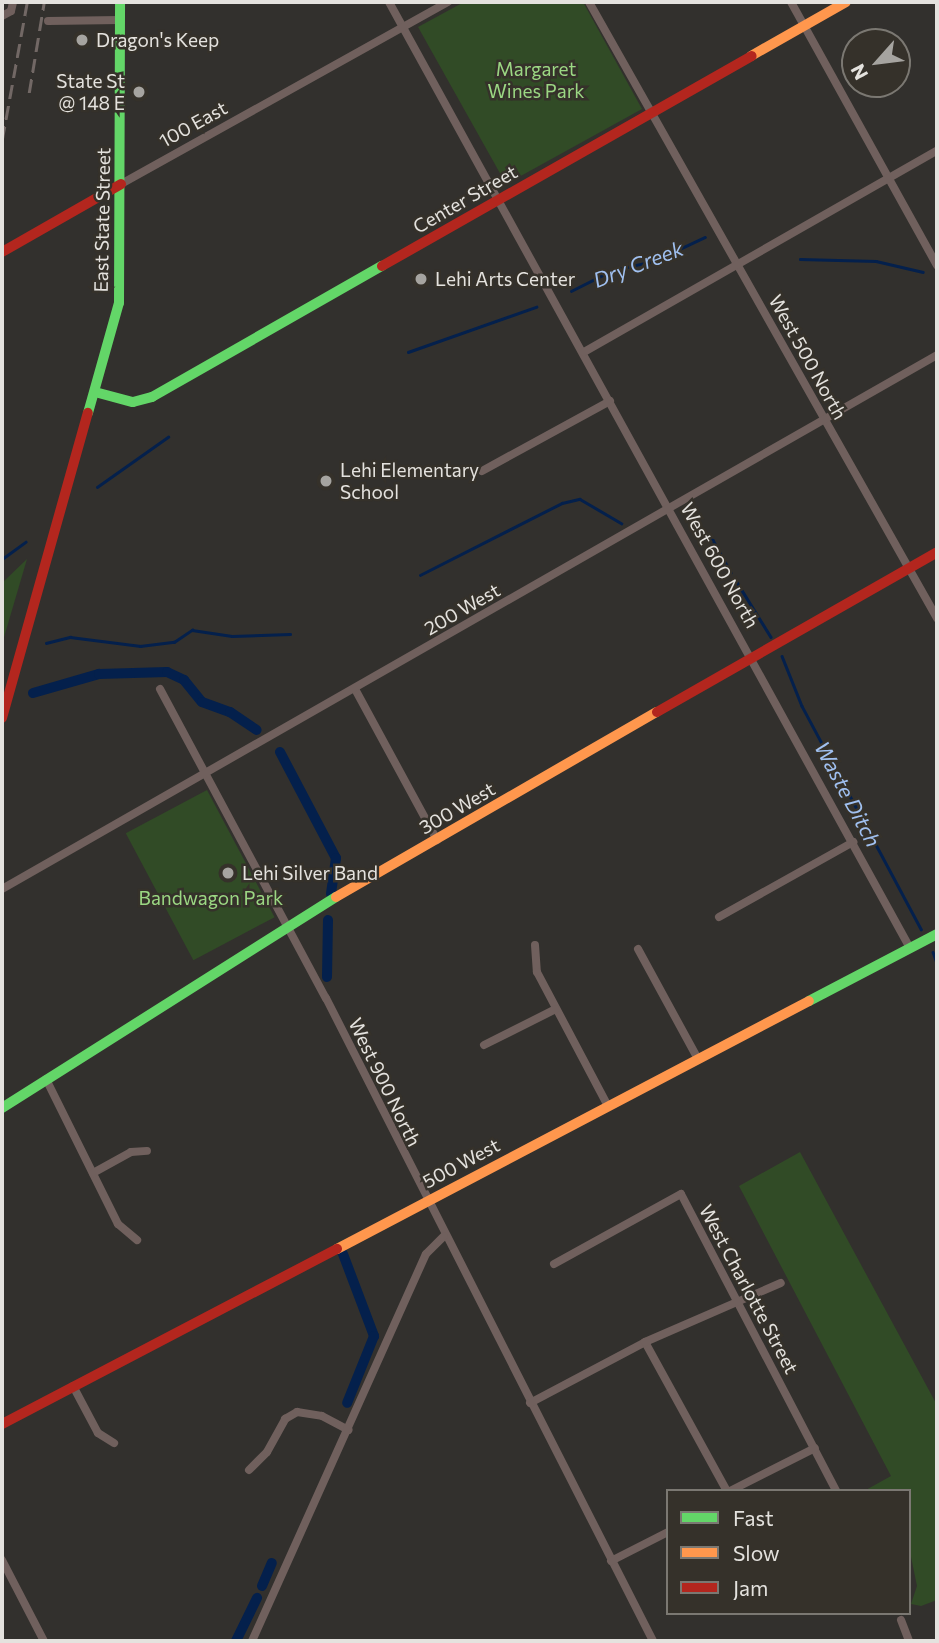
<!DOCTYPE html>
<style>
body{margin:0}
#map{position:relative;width:939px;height:1643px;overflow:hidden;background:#32302d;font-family:Commissioner,sans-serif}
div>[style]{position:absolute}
.green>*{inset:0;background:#314b26;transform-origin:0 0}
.stream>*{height:2.5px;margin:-1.25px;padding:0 1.25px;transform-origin:1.25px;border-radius:1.25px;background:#04204c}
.canal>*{height:10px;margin:-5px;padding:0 5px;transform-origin:5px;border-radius:5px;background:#04204c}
.street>*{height:8px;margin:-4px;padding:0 4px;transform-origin:4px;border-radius:4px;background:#70605d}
.fast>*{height:10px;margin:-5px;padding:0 5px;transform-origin:5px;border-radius:5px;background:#63d668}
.slow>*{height:10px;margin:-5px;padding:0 5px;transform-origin:5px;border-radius:5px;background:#ff974d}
.jam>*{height:10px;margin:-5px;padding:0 5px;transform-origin:5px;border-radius:5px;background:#b3261e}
.rail>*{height:2.5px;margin-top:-1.25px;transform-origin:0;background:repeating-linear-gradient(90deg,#726865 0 14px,transparent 0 21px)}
.dots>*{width:19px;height:19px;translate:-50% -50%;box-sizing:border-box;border:4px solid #35312a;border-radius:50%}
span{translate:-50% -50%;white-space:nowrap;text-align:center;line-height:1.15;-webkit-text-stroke:5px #35312a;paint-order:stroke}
.poi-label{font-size:19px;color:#e4e2de}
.left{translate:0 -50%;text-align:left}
.right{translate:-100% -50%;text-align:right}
.park-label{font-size:19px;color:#9bd783}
.street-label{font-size:19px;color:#e4e2de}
.water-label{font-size:21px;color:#a0c0f0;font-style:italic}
.frame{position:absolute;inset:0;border:4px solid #e4e2de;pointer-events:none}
.legend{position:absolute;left:666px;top:1489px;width:245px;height:126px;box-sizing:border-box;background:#35312a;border:2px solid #7b7872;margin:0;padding:9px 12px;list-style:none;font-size:21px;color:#e4e2de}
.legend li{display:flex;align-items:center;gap:14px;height:35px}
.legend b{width:35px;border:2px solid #7b7872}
.north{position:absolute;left:841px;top:28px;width:70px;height:70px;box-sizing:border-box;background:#35312a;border:2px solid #7b7872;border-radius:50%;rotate:242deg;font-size:19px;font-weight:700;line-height:28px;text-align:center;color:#e4e2de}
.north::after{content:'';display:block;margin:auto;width:24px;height:32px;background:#a6a4a0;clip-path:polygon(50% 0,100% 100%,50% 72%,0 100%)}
</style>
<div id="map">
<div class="green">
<div style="clip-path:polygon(464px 2px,583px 2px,642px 109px,506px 184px,418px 27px)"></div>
<div style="clip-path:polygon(27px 559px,2px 644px,2px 583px)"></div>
<div style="left:207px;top:790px;width:144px;height:92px;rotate:62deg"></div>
<div style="clip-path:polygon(800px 1152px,937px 1405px,937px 1600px,921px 1606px,911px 1604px,917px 1586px,909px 1547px,909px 1491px,864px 1491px,891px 1476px,739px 1186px)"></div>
</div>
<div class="stream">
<div style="left:800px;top:259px;width:76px;rotate:1.5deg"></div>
<div style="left:876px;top:261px;width:48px;rotate:13.2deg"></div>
<div style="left:571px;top:291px;width:47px;rotate:-26.6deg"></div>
<div style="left:613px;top:270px;width:42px;rotate:-12.4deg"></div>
<div style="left:654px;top:261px;width:56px;rotate:-25.2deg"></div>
<div style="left:408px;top:352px;width:136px;rotate:-19.4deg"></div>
<div style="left:97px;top:487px;width:87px;rotate:-35.2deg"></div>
<div style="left:703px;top:537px;width:10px;rotate:17deg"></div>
<div style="left:713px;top:540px;width:37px;rotate:61deg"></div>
<div style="left:2px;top:559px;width:29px;rotate:-36deg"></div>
<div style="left:420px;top:575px;width:159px;rotate:-26.9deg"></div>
<div style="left:562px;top:503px;width:18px;rotate:-13deg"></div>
<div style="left:580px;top:499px;width:48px;rotate:30.3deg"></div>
<div style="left:735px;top:579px;width:68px;rotate:58.2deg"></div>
<div style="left:46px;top:643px;width:25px;rotate:-14deg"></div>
<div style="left:70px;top:637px;width:71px;rotate:7.3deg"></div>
<div style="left:140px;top:646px;width:34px;rotate:-7deg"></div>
<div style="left:174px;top:642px;width:22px;rotate:-34deg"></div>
<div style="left:192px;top:630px;width:40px;rotate:8.5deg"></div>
<div style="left:232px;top:636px;width:58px;rotate:-2deg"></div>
<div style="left:782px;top:656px;width:54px;rotate:68.2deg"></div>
<div style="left:802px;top:706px;width:253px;rotate:61.9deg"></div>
<div style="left:933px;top:952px;width:12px;rotate:70deg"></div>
</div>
<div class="canal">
<div style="left:33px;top:693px;width:69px;rotate:-16.1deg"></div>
<div style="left:99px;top:674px;width:68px;rotate:-1.7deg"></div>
<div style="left:167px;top:672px;width:19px;rotate:25deg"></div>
<div style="left:184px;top:680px;width:28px;rotate:51deg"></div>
<div style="left:202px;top:702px;width:30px;rotate:20deg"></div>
<div style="left:230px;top:712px;width:32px;rotate:34deg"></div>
<div style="left:280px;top:752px;width:120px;rotate:62.2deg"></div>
<div style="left:336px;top:858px;width:36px;rotate:98deg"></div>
<div style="left:327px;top:977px;width:57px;rotate:-89deg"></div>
<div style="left:343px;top:1254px;width:88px;rotate:69.3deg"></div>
<div style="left:374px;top:1336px;width:72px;rotate:111.9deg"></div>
<div style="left:262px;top:1586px;width:25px;rotate:-67deg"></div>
<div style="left:236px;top:1641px;width:48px;rotate:-64deg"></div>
</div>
<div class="street">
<div style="left:389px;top:2px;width:1080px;rotate:61.16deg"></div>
<div style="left:589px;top:2px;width:708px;rotate:60.54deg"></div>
<div style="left:791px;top:2px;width:301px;rotate:61deg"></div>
<div style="left:2px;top:16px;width:10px;rotate:-29deg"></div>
<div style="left:11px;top:11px;width:9px;rotate:-77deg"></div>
<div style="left:48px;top:21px;width:72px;rotate:-0.8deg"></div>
<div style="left:121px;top:184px;width:374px;rotate:-29.1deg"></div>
<div style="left:584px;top:352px;width:406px;rotate:-29.7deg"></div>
<div style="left:482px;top:471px;width:146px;rotate:-28.7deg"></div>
<div style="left:160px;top:689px;width:351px;rotate:61.8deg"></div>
<div style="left:326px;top:998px;width:721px;rotate:63.04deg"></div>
<div style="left:355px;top:689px;width:172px;rotate:61.5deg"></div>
<div style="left:2px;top:889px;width:1077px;rotate:-29.73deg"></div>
<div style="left:719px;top:917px;width:154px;rotate:-29.2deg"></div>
<div style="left:535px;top:945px;width:27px;rotate:86deg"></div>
<div style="left:537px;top:972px;width:152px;rotate:62.1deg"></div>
<div style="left:638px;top:949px;width:125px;rotate:61.4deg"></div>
<div style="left:484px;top:1045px;width:80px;rotate:-26.6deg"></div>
<div style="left:46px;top:1079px;width:162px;rotate:63.6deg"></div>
<div style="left:118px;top:1224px;width:25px;rotate:40deg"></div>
<div style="left:93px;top:1173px;width:43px;rotate:-28.9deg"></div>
<div style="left:131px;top:1152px;width:16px;rotate:-4deg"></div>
<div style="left:554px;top:1264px;width:145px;rotate:-28.9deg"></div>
<div style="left:681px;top:1194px;width:335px;rotate:62.4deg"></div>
<div style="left:645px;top:1342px;width:170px;rotate:61.2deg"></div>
<div style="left:73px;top:1386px;width:53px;rotate:62deg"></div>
<div style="left:98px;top:1433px;width:19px;rotate:32deg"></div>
<div style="left:530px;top:1403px;width:130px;rotate:-27.9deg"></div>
<div style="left:645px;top:1342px;width:148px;rotate:-23.5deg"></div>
<div style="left:249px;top:1470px;width:25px;rotate:-45deg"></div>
<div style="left:267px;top:1452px;width:38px;rotate:-61deg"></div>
<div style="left:285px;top:1419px;width:14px;rotate:-30deg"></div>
<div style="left:297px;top:1412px;width:25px;rotate:9deg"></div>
<div style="left:322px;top:1416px;width:30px;rotate:28deg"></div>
<div style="left:730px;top:1491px;width:95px;rotate:-26.8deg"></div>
<div style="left:2px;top:1560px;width:91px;rotate:62.6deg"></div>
<div style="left:611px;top:1561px;width:64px;rotate:-27deg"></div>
<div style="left:901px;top:1620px;width:22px;rotate:69deg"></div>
<div style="left:252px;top:1641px;width:424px;rotate:-65.8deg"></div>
<div style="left:426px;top:1254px;width:25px;rotate:-45deg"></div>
</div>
<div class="fast">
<div style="left:95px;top:392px;width:39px;rotate:15deg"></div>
<div style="left:133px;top:402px;width:20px;rotate:-15deg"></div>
<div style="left:152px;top:397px;width:265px;rotate:-29.7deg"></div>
<div style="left:88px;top:413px;width:114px;rotate:-74.3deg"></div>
<div style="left:119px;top:303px;width:301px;rotate:-89.8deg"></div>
<div style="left:809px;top:1001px;width:144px;rotate:-27.6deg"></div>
<div style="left:2px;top:1108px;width:395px;rotate:-32.3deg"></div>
</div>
<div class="slow">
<div style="left:751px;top:56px;width:109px;rotate:-29.6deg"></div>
<div style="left:336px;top:897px;width:370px;rotate:-30deg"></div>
<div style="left:337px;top:1249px;width:533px;rotate:-27.72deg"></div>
</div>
<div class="jam">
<div style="left:2px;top:252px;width:137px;rotate:-29.7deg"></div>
<div style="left:382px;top:266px;width:425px;rotate:-29.6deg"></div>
<div style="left:657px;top:712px;width:322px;rotate:-29.7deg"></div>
<div style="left:2px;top:718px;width:317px;rotate:-74.3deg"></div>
<div style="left:2px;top:1424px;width:378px;rotate:-27.6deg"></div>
</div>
<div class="rail">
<div style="left:29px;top:93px;width:92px;rotate:-80.6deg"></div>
<div style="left:2px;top:140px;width:140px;rotate:-79.7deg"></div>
</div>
<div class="dots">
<div style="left:82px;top:40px;background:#a6a4a0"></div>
<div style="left:139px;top:92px;background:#a6a4a0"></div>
<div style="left:421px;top:279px;background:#a6a4a0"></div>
<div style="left:326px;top:481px;background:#a6a4a0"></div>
<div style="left:228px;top:873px;background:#a6a4a0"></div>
</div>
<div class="poi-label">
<span class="left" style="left:96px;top:40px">Dragon's Keep</span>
<span class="right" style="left:125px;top:92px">State St<br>@ 148 E</span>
<span class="left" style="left:435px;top:279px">Lehi Arts Center</span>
<span class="left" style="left:340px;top:481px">Lehi Elementary<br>School</span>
<span class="left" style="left:242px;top:873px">Lehi Silver Band</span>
</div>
<div class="park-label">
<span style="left:536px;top:80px">Margaret<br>Wines Park</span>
<span style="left:211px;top:898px">Bandwagon Park</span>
</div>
<div class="street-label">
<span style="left:193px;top:124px;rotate:-29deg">100 East</span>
<span style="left:465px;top:199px;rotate:-30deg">Center Street</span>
<span style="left:102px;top:220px;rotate:-89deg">East State Street</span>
<span style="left:808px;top:357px;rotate:61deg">West 500 North</span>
<span style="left:720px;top:565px;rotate:61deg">West 600 North</span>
<span style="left:462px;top:609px;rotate:-30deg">200 West</span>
<span style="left:457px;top:808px;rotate:-30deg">300 West</span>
<span style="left:385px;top:1082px;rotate:64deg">West 900 North</span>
<span style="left:461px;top:1163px;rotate:-28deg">500 West</span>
<span style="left:749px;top:1289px;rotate:62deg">West Charlotte Street</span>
</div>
<div class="water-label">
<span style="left:638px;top:264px;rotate:-21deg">Dry Creek</span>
<span style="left:848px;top:794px;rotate:62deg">Waste Ditch</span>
</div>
<div class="frame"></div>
<ul class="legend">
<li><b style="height:9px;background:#63d668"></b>Fast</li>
<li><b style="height:9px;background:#ff974d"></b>Slow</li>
<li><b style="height:9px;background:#b3261e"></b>Jam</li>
</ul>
<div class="north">N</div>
</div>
